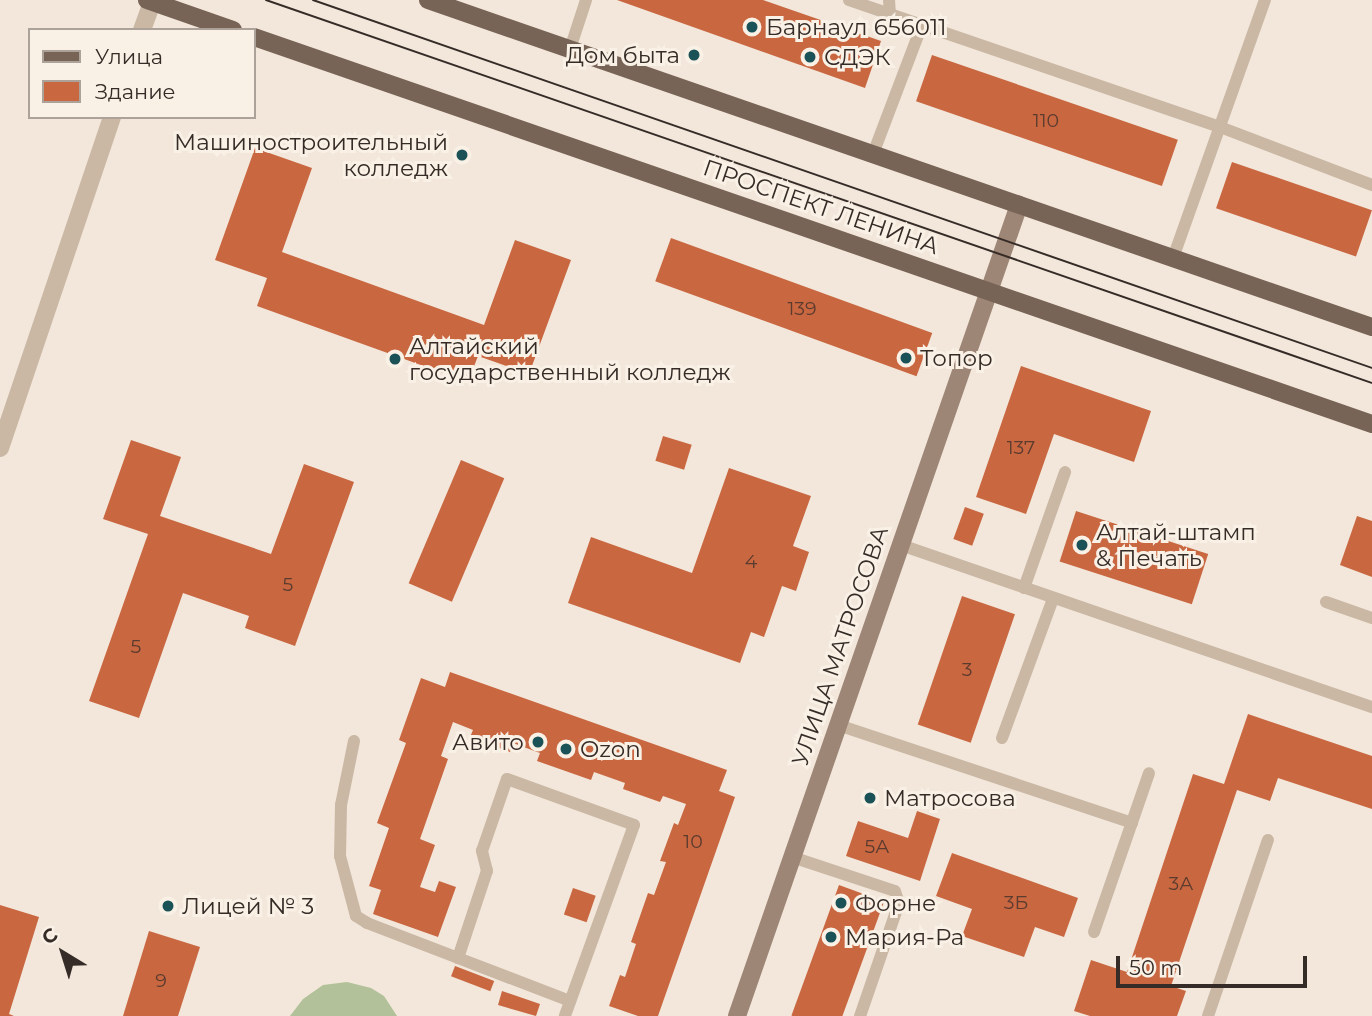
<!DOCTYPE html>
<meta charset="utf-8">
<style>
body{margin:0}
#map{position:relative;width:1372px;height:1016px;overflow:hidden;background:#f2e7da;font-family:Montserrat,sans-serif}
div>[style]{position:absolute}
.green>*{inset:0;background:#b2c199}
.building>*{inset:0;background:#c96741;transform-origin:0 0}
.lane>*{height:12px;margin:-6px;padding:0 6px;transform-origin:6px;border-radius:6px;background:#cab8a5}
.street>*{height:18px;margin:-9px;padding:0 9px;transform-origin:9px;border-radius:9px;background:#cab8a5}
.secondary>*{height:18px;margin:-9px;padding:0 9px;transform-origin:9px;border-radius:9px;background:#9e8677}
.primary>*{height:18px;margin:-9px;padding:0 9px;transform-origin:9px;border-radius:9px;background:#786457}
.tram>*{height:2px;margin:-1px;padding:0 1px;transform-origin:1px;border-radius:1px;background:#362c27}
.dots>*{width:19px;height:19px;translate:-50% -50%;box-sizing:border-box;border:4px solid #faf1e6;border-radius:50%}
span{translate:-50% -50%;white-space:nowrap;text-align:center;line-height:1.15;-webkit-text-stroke:6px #faf1e6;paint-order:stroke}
.number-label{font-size:19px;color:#5b3b2e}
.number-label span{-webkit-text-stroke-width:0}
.poi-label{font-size:23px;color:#362c27}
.left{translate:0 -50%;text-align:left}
.right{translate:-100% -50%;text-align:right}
.street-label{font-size:23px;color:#362c27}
.legend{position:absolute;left:28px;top:28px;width:228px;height:91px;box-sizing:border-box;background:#faf1e6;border:2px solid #aca29a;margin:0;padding:9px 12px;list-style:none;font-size:21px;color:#362c27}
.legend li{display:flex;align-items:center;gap:14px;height:35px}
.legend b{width:35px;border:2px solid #aca29a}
.north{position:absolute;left:28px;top:918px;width:70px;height:70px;-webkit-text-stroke:5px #faf1e6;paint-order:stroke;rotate:322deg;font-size:19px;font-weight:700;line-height:28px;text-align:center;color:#362c27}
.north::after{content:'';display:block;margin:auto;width:24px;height:32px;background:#362c27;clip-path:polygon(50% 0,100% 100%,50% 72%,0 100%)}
.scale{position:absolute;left:1116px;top:956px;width:191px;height:32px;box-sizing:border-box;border:4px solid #362c27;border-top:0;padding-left:9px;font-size:21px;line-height:24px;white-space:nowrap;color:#362c27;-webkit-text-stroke:5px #faf1e6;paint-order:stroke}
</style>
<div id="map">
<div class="green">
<div style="clip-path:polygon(347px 982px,371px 988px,384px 996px,397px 1016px,290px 1016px,303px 999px,323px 985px)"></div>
</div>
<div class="building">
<div style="clip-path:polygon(617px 0,763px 0,881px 41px,865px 88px)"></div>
<div style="left:932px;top:55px;width:260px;height:49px;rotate:19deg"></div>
<div style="clip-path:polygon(255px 148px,312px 168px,282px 252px,484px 325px,515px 240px,571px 260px,529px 374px,478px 356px,468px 382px,257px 306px,267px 278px,215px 260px)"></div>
<div style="left:1232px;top:162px;width:148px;height:49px;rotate:19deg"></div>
<div style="left:671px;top:238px;width:278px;height:46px;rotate:20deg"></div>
<div style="clip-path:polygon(1021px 366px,1151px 411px,1134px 462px,1054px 434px,1026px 514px,976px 497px)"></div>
<div style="left:663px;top:436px;width:30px;height:26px;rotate:17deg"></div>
<div style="clip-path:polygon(131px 440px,181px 457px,160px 516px,271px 554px,304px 464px,354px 482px,295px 646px,245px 628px,249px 616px,183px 593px,139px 718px,89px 701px,148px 534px,103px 519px)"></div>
<div style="left:461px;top:460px;width:47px;height:134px;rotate:23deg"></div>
<div style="clip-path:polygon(729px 468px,811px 496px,793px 546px,809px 552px,796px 591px,782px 586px,764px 637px,751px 632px,740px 663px,568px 603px,591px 537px,692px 573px)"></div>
<div style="left:965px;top:507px;width:20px;height:34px;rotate:20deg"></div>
<div style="left:1076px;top:511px;width:139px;height:53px;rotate:18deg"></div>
<div style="clip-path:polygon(1357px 516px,1372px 521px,1372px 577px,1340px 565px)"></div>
<div style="left:962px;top:596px;width:56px;height:136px;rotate:19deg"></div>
<div style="clip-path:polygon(450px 672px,727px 770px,719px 791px,735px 797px,658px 1016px,638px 1016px,609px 1006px,620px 975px,625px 977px,636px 944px,631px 942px,648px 893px,654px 895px,666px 862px,660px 861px,674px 823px,678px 825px,686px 804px,663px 796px,660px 802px,623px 789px,625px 783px,594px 772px,591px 780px,537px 761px,540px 753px,513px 743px,510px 752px,470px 737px,473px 730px,453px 722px,441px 756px,448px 759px,420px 839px,435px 845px,420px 887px,435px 892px,439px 881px,456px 887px,438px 937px,373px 914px,381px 890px,369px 886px,389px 828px,377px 823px,406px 743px,399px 740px,421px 678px,445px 687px)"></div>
<div style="clip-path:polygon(1248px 714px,1372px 756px,1372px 809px,1278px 778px,1270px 801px,1237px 790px,1171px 986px,1186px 991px,1177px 1016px,1090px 1016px,1074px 1011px,1091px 960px,1127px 972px,1193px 774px,1224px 784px)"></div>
<div style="clip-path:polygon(917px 811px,940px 819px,920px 881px,846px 856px,858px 821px,908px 838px)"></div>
<div style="clip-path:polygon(952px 853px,1078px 898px,1064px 937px,1035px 927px,1024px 957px,962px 936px,972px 909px,936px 896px)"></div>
<div style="left:839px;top:885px;width:48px;height:139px;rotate:20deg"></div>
<div style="left:573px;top:888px;width:24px;height:28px;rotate:19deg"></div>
<div style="clip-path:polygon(0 905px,39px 917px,9px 1014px,14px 1016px,0 1016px)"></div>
<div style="clip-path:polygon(149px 931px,200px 947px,178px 1016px,123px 1016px)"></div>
<div style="left:455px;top:966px;width:42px;height:11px;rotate:21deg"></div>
<div style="clip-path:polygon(502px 991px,540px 1004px,536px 1016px,498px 1005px)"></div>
</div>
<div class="lane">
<div style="left:849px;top:0;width:392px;rotate:18.9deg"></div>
<div style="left:1220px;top:127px;width:163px;rotate:20.9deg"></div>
<div style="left:889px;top:0;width:14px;rotate:86deg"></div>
<div style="left:570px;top:49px;width:52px;rotate:-71.9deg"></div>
<div style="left:873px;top:154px;width:138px;rotate:-69.2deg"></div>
<div style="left:1173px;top:258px;width:274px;rotate:-70.4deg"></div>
<div style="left:901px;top:545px;width:498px;rotate:19deg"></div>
<div style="left:1024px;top:588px;width:123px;rotate:-70.5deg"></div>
<div style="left:1326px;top:602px;width:49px;rotate:19.2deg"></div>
<div style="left:838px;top:725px;width:310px;rotate:18.4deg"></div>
<div style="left:1002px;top:738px;width:148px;rotate:-69.9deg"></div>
<div style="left:354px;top:741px;width:65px;rotate:101.5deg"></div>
<div style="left:341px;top:805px;width:51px;rotate:91.1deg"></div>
<div style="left:340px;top:856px;width:62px;rotate:75.1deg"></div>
<div style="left:356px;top:916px;width:13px;rotate:32deg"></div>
<div style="left:367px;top:923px;width:97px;rotate:21deg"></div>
<div style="left:458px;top:958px;width:92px;rotate:-71.6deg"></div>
<div style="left:487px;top:871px;width:21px;rotate:-104deg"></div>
<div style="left:482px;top:851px;width:76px;rotate:-70.9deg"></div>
<div style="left:507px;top:779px;width:135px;rotate:19.9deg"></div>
<div style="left:634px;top:825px;width:203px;rotate:109.9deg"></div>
<div style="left:792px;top:857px;width:108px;rotate:18.3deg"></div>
<div style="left:895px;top:891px;width:13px;rotate:72deg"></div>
<div style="left:899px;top:903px;width:120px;rotate:109deg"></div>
<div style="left:1094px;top:932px;width:168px;rotate:-70.9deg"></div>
<div style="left:458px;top:958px;width:120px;rotate:21deg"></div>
<div style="left:1208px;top:1016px;width:186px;rotate:-71.2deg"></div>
</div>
<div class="street">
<div style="left:142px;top:30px;width:30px;rotate:-70deg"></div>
<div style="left:0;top:448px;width:349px;rotate:-71.3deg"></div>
</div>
<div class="secondary">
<div style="left:737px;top:1016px;width:859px;rotate:-70.83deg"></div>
</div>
<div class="primary">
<div style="left:147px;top:0;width:91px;rotate:19.2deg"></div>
<div style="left:428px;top:0;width:999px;rotate:19.11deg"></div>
<div style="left:254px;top:37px;width:1183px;rotate:19.09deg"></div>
</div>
<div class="tram">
<div style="left:266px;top:0;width:1170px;rotate:19.1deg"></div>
<div style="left:313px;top:0;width:1121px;rotate:19.16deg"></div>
</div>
<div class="dots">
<div style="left:752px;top:27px;background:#1b5258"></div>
<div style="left:694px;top:55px;background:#1b5258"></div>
<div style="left:810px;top:57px;background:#1b5258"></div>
<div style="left:462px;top:155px;background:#1b5258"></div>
<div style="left:906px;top:358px;background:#1b5258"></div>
<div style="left:395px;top:359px;background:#1b5258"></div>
<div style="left:1082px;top:545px;background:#1b5258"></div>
<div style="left:538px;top:742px;background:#1b5258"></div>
<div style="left:566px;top:749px;background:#1b5258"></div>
<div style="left:870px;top:798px;background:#1b5258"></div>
<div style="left:841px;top:903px;background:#1b5258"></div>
<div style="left:168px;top:906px;background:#1b5258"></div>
<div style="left:831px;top:937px;background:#1b5258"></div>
</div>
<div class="number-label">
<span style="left:1046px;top:121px">110</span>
<span style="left:802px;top:309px">139</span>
<span style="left:1021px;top:448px">137</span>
<span style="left:751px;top:562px">4</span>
<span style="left:288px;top:585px">5</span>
<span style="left:136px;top:647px">5</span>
<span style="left:967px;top:670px">3</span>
<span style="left:693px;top:842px">10</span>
<span style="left:877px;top:847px">5А</span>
<span style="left:1181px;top:884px">3А</span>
<span style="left:1016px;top:903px">3Б</span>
<span style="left:161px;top:981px">9</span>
</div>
<div class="poi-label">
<span class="left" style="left:766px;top:27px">Барнаул 656011</span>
<span class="right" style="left:680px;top:55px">Дом быта</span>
<span class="left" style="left:824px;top:57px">СДЭК</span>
<span class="right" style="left:448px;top:155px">Машиностроительный<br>колледж</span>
<span class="left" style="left:409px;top:359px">Алтайский<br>государственный колледж</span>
<span class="left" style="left:920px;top:358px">Топор</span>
<span class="left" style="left:1096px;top:545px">Алтай-штамп<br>&amp; Печать</span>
<span class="right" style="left:524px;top:742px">Авито</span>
<span class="left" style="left:580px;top:749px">Ozon</span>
<span class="left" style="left:884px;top:798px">Матросова</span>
<span class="left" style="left:855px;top:903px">Форне</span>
<span class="left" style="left:182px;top:906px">Лицей № 3</span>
<span class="left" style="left:845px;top:937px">Мария-Ра</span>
</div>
<div class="street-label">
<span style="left:821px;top:207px;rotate:19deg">ПРОСПЕКТ ЛЕНИНА</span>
<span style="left:840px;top:646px;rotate:-71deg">УЛИЦА МАТРОСОВА</span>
</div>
<ul class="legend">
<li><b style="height:9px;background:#786457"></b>Улица</li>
<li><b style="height:19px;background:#c96741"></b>Здание</li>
</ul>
<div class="north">С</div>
<div class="scale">50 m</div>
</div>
